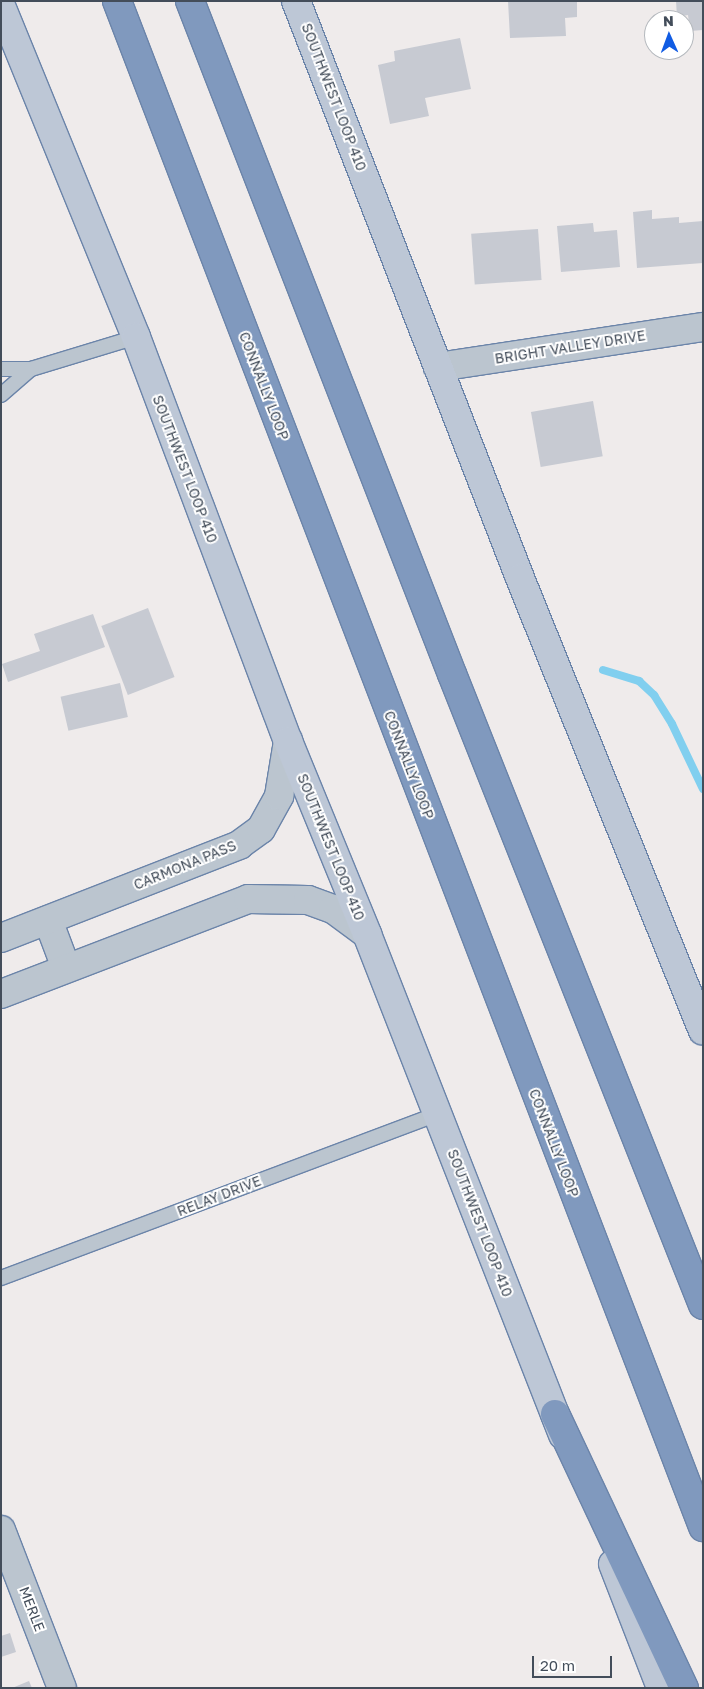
<!DOCTYPE html>
<style>
body{margin:0}
#map{position:relative;width:704px;height:1689px;overflow:hidden;background:#efebeb;font-family:"Golos Text",sans-serif}
div>[style]{position:absolute}
.stream>*{height:8px;margin:-4px;padding:0 4px;transform-origin:4px;border-radius:4px;background:#81cfef}
.building>*{inset:0;background:#c7cad2;transform-origin:0 0}
.roads{filter:drop-shadow(1px 0 #6b84a9) drop-shadow(-1px 0 #6b84a9) drop-shadow(0 1px #6b84a9) drop-shadow(0 -1px #6b84a9)}
.lane>*{height:14px;margin:-7px;padding:0 7px;transform-origin:7px;border-radius:7px;background:#bbc5cf}
.street>*{height:28px;margin:-14px;padding:0 14px;transform-origin:14px;border-radius:14px;background:#bbc5cf}
.secondary>*{height:28px;margin:-14px;padding:0 14px;transform-origin:14px;border-radius:14px;background:#bdc7d6}
.highway>*{height:28px;margin:-14px;padding:0 14px;transform-origin:14px;border-radius:14px;background:#8099be}
span{translate:-50% -50%;white-space:nowrap;text-align:center;line-height:1.15;-webkit-text-stroke:4px #fff;paint-order:stroke}
.street-label{font-size:14px;color:#434d5a}
.frame{position:absolute;inset:0;border:2px solid #434d5a;pointer-events:none}
.north{position:absolute;left:644px;top:10px;width:50px;height:50px;box-sizing:border-box;background:#fff;border:1px solid #b4b8bd;border-radius:50%;rotate:358deg;font-size:14px;font-weight:700;line-height:20px;text-align:center;color:#434d5a}
.north::after{content:'';display:block;margin:auto;width:18px;height:22px;background:#115ce3;clip-path:polygon(50% 0,100% 100%,50% 72%,0 100%)}
.scale{position:absolute;left:532px;top:1656px;width:80px;height:22px;box-sizing:border-box;border:2px solid #434d5a;border-top:0;padding-left:6px;font-size:15px;line-height:18px;white-space:nowrap;color:#434d5a;-webkit-text-stroke:4px #fff;paint-order:stroke}
</style>
<div id="map">
<div class="stream">
<div style="left:603px;top:670px;width:38px;rotate:17deg"></div>
<div style="left:639px;top:681px;width:21px;rotate:43deg"></div>
<div style="left:654px;top:695px;width:34px;rotate:58deg"></div>
<div style="left:672px;top:724px;width:72px;rotate:64.5deg"></div>
</div>
<div class="building">
<div style="clip-path:polygon(508px 1px,577px 1px,577px 17px,565px 18px,566px 36px,510px 38px)"></div>
<div style="clip-path:polygon(676px 1px,703px 1px,703px 30px,690px 31px,688px 15px,677px 17px)"></div>
<div style="clip-path:polygon(460px 38px,471px 89px,425px 98px,429px 116px,390px 124px,378px 65px,395px 61px,394px 51px)"></div>
<div style="clip-path:polygon(652px 210px,652px 219px,679px 217px,679px 223px,703px 221px,703px 263px,637px 268px,633px 212px)"></div>
<div style="clip-path:polygon(593px 223px,594px 232px,617px 230px,620px 267px,561px 272px,557px 226px)"></div>
<div style="left:538px;top:229px;width:51px;height:67px;rotate:86deg"></div>
<div style="left:593px;top:401px;width:56px;height:63px;rotate:80deg"></div>
<div style="left:148px;top:608px;width:74px;height:50px;rotate:69deg"></div>
<div style="clip-path:polygon(93px 614px,105px 647px,8px 682px,2px 664px,40px 651px,34px 634px)"></div>
<div style="left:120px;top:683px;width:35px;height:61px;rotate:77deg"></div>
<div style="clip-path:polygon(10px 1633px,16px 1652px,1px 1657px,1px 1636px)"></div>
<div style="clip-path:polygon(29px 1681px,32px 1688px,12px 1688px)"></div>
</div>
<div class="roads">
<div class="lane">
<div style="left:1px;top:369px;width:30px"></div>
<div style="left:31px;top:369px;width:110px;rotate:-16.9deg"></div>
<div style="left:1px;top:395px;width:40px;rotate:-41deg"></div>
<div style="left:1px;top:1278px;width:466px;rotate:-20.6deg"></div>
</div>
<div class="street">
<div style="left:438px;top:367px;width:268px;rotate:-8.6deg"></div>
<div style="left:48px;top:920px;width:51px;rotate:69.4deg"></div>
<div style="left:1px;top:938px;width:256px;rotate:-21.3deg"></div>
<div style="left:239px;top:845px;width:27px;rotate:-36deg"></div>
<div style="left:261px;top:829px;width:38px;rotate:-61deg"></div>
<div style="left:279px;top:796px;width:56px;rotate:-80.7deg"></div>
<div style="left:1px;top:994px;width:265px;rotate:-21deg"></div>
<div style="left:248px;top:899px;width:60px;rotate:1deg"></div>
<div style="left:308px;top:900px;width:27px;rotate:20deg"></div>
<div style="left:333px;top:909px;width:42px;rotate:36.3deg"></div>
<div style="left:1px;top:1530px;width:169px;rotate:68.9deg"></div>
</div>
<div class="secondary">
<div style="left:296px;top:1px;width:619px;rotate:68.78deg"></div>
<div style="left:520px;top:578px;width:488px;rotate:68deg"></div>
<div style="left:1px;top:6px;width:357px;rotate:67.8deg"></div>
<div style="left:136px;top:337px;width:432px;rotate:69.4deg"></div>
<div style="left:288px;top:741px;width:209px;rotate:67.7deg"></div>
<div style="left:367px;top:934px;width:538px;rotate:68.63deg"></div>
<div style="left:613px;top:1564px;width:133px;rotate:68.8deg"></div>
</div>
<div class="highway">
<div style="left:117px;top:1px;width:1635px;rotate:68.99deg"></div>
<div style="left:190px;top:1px;width:722px;rotate:68.73deg"></div>
<div style="left:452px;top:674px;width:679px;rotate:68.31deg"></div>
<div style="left:555px;top:1414px;width:303px;rotate:64.8deg"></div>
</div>
</div>
<div class="street-label">
<span style="left:334px;top:97px;rotate:69deg">SOUTHWEST LOOP 410</span>
<span style="left:570px;top:347px;rotate:-9deg">BRIGHT VALLEY DRIVE</span>
<span style="left:264px;top:386px;rotate:69deg">CONNALLY LOOP</span>
<span style="left:185px;top:469px;rotate:69deg">SOUTHWEST LOOP 410</span>
<span style="left:409px;top:765px;rotate:69deg">CONNALLY LOOP</span>
<span style="left:331px;top:847px;rotate:68deg">SOUTHWEST LOOP 410</span>
<span style="left:185px;top:865px;rotate:-22deg">CARMONA PASS</span>
<span style="left:554px;top:1143px;rotate:69deg">CONNALLY LOOP</span>
<span style="left:219px;top:1196px;rotate:-21deg">RELAY DRIVE</span>
<span style="left:480px;top:1223px;rotate:69deg">SOUTHWEST LOOP 410</span>
<span style="left:32px;top:1609px;rotate:69deg">MERLE</span>
</div>
<div class="frame"></div>
<div class="north">N</div>
<div class="scale">20 m</div>
</div>
